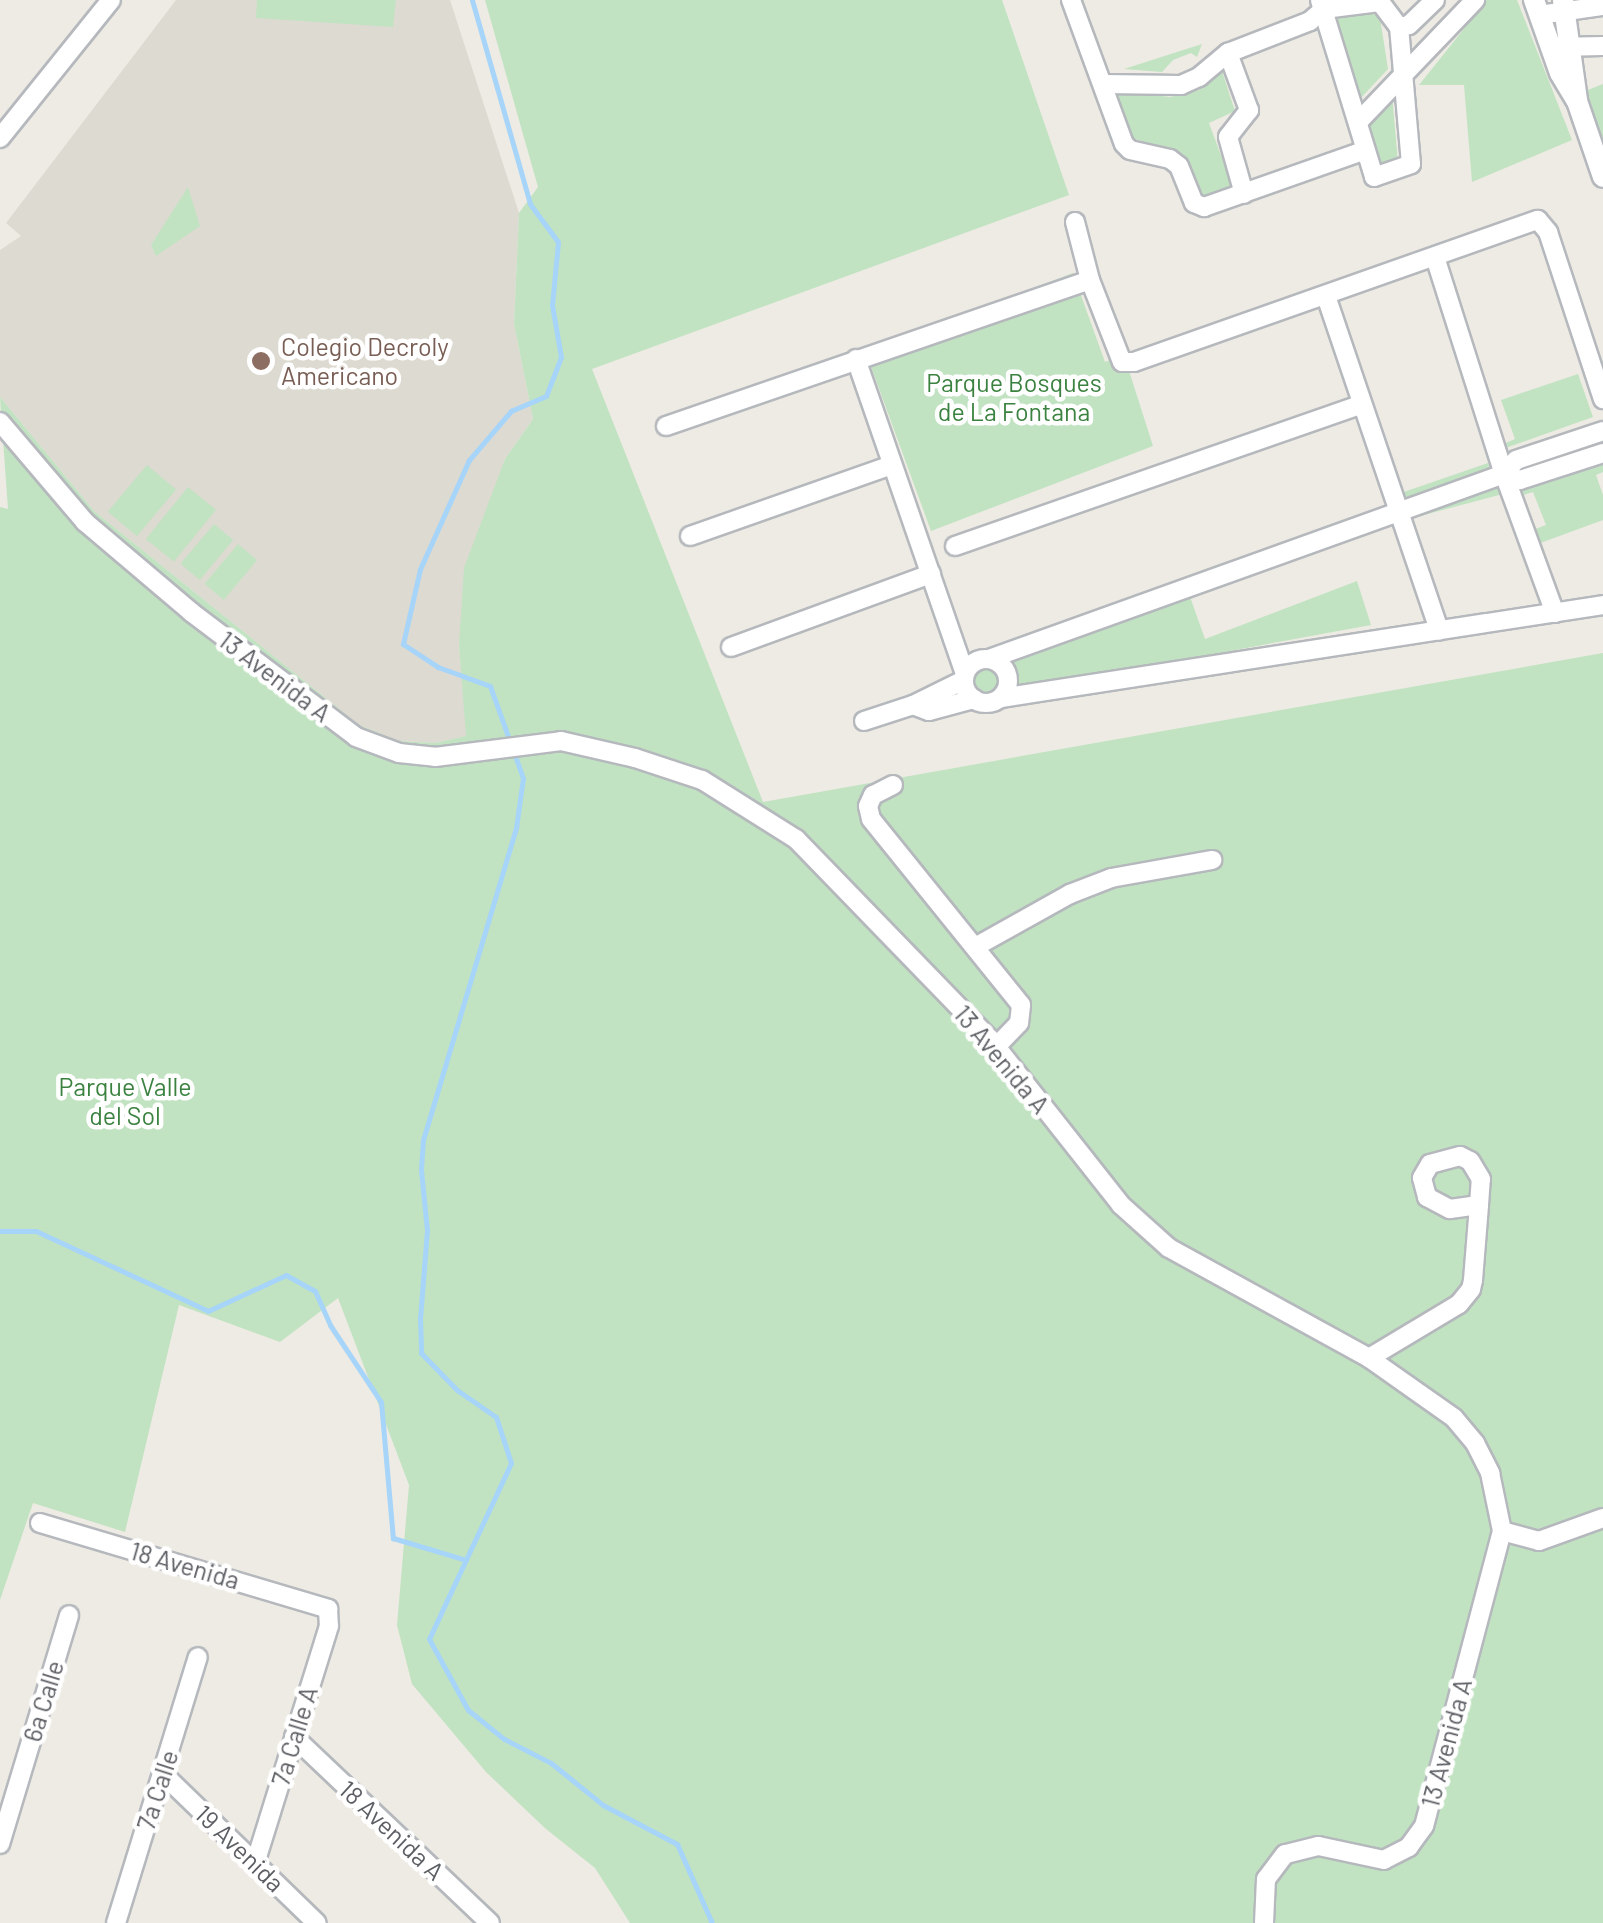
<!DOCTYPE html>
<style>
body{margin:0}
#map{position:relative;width:1603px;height:1923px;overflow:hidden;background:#edebe3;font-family:Barlow,sans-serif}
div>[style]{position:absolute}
.education>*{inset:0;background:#dddad1}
.green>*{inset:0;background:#c1e3c2;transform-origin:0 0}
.round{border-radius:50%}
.stream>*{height:5px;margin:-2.5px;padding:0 2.5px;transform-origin:2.5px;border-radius:2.5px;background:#a7d4f9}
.roads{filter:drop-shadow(2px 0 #b5b8bc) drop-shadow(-2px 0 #b5b8bc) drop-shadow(0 2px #b5b8bc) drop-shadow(0 -2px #b5b8bc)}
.minor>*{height:18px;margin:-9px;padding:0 9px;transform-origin:9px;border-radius:9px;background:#fff}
.minor>.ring{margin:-9px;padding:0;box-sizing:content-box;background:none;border:18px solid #fff;border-radius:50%}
.tertiary>*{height:20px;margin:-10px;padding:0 10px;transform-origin:10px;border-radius:10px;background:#fff}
.dots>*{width:28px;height:28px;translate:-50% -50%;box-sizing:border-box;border:5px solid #fff;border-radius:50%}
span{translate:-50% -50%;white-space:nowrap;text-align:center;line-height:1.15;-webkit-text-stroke:9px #fff;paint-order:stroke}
.education-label{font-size:25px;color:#785e54}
.left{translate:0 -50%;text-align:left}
.park-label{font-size:25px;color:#3b8240}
.street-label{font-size:25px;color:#5b5e63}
</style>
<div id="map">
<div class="education">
<div style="clip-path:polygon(176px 0,450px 0,519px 213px,514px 324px,533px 419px,505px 459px,459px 645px,467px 736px,435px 743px,399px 741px,359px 725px,94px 511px,0 397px,0 250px,21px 236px,6px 223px)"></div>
</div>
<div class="green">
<div style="clip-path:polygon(257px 0,396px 0,393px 27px,256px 18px)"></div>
<div style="clip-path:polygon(485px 0,1002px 0,1069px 195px,592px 369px,763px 802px,1603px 653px,1603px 1923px,630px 1923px,595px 1868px,546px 1829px,486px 1772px,412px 1684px,397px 1625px,409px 1485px,338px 1298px,280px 1342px,179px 1305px,125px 1532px,33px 1503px,0 1600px,0 507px,8px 509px,0 397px,94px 511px,359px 725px,399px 741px,435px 743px,466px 736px,459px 645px,464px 568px,505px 459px,533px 419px,514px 324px,519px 213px,538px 187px)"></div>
<div style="clip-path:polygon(1487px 0,1517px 0,1572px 140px,1472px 182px,1464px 85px,1419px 85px)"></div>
<div style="clip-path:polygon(1365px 9px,1380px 18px,1388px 69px,1358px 101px,1332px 19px,1338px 12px)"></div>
<div style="clip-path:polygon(1202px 44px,1197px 57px,1191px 53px,1173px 60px,1162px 72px,1124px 69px)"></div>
<div style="clip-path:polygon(1220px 65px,1235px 111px,1209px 123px,1233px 188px,1197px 201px,1180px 156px,1123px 134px,1106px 89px,1170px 97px,1199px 90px)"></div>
<div style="clip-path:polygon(1603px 84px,1603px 156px,1580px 93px)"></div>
<div style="clip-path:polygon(1392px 94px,1398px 163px,1379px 169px,1366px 122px)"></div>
<div style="clip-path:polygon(188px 187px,200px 226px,156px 256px,151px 245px)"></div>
<div style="clip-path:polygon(1073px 273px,1105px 362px,1124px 355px,1153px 446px,931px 531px,866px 353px)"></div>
<div style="clip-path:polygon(1578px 374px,1593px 417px,1503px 449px,1501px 445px,1515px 439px,1501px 400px)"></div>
<div style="clip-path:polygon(1603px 460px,1603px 472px,1596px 475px,1603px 495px,1603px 520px,1535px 545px,1530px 531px,1546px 525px,1533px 492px,1517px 497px,1514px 489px)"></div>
<div style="clip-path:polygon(1488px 463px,1491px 471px,1400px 501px,1398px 494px)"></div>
<div style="left:147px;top:465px;width:38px;height:61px;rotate:40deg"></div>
<div style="left:1497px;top:484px;width:11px;height:97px;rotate:75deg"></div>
<div style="left:188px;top:487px;width:36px;height:67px;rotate:39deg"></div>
<div style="left:214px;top:524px;width:25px;height:52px;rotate:40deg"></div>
<div style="left:238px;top:544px;width:25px;height:52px;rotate:40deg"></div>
<div style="clip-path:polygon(1357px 581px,1371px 625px,1013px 691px,1013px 676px,1005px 662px,1189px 594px,1205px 639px)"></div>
<div class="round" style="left:974px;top:668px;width:26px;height:26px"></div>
</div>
<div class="stream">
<div style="left:472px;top:0;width:212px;rotate:74.1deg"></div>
<div style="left:530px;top:204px;width:47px;rotate:53.6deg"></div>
<div style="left:558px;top:242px;width:63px;rotate:95.4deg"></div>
<div style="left:552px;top:305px;width:53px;rotate:80.2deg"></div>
<div style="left:561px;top:357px;width:42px;rotate:111deg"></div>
<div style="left:546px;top:396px;width:38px;rotate:157deg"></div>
<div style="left:511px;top:411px;width:65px;rotate:130.6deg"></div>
<div style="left:469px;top:460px;width:120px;rotate:114.2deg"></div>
<div style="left:420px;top:569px;width:77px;rotate:102.8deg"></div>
<div style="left:403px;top:644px;width:42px;rotate:33.3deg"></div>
<div style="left:438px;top:667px;width:55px;rotate:20.1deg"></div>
<div style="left:490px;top:686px;width:98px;rotate:70.3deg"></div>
<div style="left:523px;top:778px;width:50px;rotate:98deg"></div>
<div style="left:516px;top:828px;width:326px;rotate:106.6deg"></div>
<div style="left:423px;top:1140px;width:30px;rotate:94deg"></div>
<div style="left:421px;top:1170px;width:60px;rotate:84.3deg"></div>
<div style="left:427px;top:1230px;width:89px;rotate:94.5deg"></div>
<div style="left:420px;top:1319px;width:34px;rotate:88deg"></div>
<div style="left:421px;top:1353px;width:52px;rotate:45.8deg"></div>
<div style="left:457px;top:1390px;width:47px;rotate:34.7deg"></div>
<div style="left:496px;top:1417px;width:48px;rotate:71.9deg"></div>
<div style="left:511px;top:1463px;width:194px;rotate:115deg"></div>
<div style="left:429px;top:1639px;width:81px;rotate:61.2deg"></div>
<div style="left:468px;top:1710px;width:46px;rotate:38.9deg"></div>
<div style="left:504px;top:1739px;width:53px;rotate:27.1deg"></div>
<div style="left:551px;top:1763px;width:67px;rotate:38.9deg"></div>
<div style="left:603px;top:1805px;width:84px;rotate:27.8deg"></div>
<div style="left:677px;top:1844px;width:86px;rotate:66.1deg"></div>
<div style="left:0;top:1231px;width:36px"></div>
<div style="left:36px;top:1231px;width:190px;rotate:24.9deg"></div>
<div style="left:208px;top:1311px;width:86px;rotate:-24.8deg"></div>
<div style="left:286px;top:1275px;width:33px;rotate:29deg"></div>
<div style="left:315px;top:1291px;width:37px;rotate:66deg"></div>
<div style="left:330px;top:1325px;width:92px;rotate:56.5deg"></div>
<div style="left:381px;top:1402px;width:137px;rotate:85deg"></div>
<div style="left:393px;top:1538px;width:76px;rotate:16.8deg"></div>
</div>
<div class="roads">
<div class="minor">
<div style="left:1071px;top:0;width:153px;rotate:69.8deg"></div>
<div style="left:1124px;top:144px;width:8px;rotate:45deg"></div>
<div style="left:1130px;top:150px;width:41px;rotate:12.7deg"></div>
<div style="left:1170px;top:159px;width:11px;rotate:38deg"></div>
<div style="left:1179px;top:166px;width:40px;rotate:68deg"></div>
<div style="left:1194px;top:203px;width:11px;rotate:22deg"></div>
<div style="left:1204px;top:207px;width:169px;rotate:-19.4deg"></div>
<div style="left:1320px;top:0;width:185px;rotate:73deg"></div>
<div style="left:1374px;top:177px;width:39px;rotate:-19deg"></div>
<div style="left:1411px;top:164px;width:138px;rotate:-95deg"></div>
<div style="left:1539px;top:15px;width:65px;rotate:-8deg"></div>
<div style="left:1556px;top:47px;width:47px;rotate:-1.2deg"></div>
<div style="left:1228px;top:53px;width:61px;rotate:69.8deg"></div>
<div style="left:1249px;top:110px;width:34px;rotate:128deg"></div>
<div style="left:1228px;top:137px;width:59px;rotate:74.3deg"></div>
<div style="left:1103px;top:84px;width:78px;rotate:0.7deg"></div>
<div style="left:1181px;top:85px;width:20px;rotate:-24deg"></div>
<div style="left:1199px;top:77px;width:38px;rotate:-40deg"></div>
<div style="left:1228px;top:53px;width:88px;rotate:-21.3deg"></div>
<div style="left:1310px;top:21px;width:18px;rotate:-41deg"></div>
<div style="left:1324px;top:9px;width:56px;rotate:-7.1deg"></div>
<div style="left:1380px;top:2px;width:31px;rotate:53deg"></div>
<div style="left:1399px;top:27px;width:10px;rotate:-11deg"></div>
<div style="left:1409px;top:25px;width:36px;rotate:-44deg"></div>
<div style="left:1359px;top:121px;width:168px;rotate:-46.2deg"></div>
<div style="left:0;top:138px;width:177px;rotate:-51.2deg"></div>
<div style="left:1075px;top:222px;width:60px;rotate:75.5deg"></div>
<div style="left:1090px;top:280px;width:88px;rotate:68.7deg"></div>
<div style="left:1122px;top:362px;width:12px"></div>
<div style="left:1134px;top:362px;width:428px;rotate:-19.4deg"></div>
<div style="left:1538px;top:220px;width:16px;rotate:50deg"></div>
<div style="left:1548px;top:232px;width:176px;rotate:71.8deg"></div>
<div style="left:1435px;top:257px;width:228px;rotate:72.4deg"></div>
<div style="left:1504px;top:474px;width:148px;rotate:69.9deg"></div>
<div style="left:1326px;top:296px;width:353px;rotate:71.3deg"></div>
<div style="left:856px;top:359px;width:332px;rotate:70.9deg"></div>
<div style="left:0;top:422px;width:131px;rotate:49.6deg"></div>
<div style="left:85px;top:522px;width:139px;rotate:40.3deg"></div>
<div style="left:191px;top:612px;width:207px;rotate:37.1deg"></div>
<div style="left:356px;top:737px;width:46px;rotate:20.4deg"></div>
<div style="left:399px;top:753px;width:36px;rotate:6deg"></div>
<div style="left:435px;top:757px;width:127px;rotate:-7.2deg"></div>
<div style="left:561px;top:741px;width:76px;rotate:12.9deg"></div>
<div style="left:635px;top:758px;width:71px;rotate:18.2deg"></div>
<div style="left:702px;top:780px;width:111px;rotate:32.1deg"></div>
<div style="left:796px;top:839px;width:279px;rotate:45.9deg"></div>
<div style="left:990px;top:1039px;width:211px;rotate:51.7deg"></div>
<div style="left:1121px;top:1205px;width:64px;rotate:41.9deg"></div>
<div style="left:1169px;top:1248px;width:228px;rotate:28.8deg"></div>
<div style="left:1369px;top:1358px;width:104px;rotate:35.2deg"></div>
<div style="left:1454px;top:1418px;width:33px;rotate:50deg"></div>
<div style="left:1475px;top:1443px;width:34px;rotate:63deg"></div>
<div style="left:1490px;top:1473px;width:59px;rotate:78.3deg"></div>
<div style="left:1502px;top:1531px;width:305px;rotate:104.8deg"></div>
<div style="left:1424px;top:1826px;width:26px;rotate:126deg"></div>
<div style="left:1409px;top:1847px;width:28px;rotate:153deg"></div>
<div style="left:1384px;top:1860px;width:67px;rotate:-168deg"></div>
<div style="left:1318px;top:1846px;width:34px;rotate:166deg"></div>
<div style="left:1285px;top:1854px;width:31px;rotate:127deg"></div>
<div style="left:1266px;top:1879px;width:44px;rotate:92.6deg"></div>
<div style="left:666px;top:426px;width:448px;rotate:-19deg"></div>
<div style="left:1504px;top:474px;width:17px;rotate:21deg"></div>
<div style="left:1520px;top:480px;width:87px;rotate:-18deg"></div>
<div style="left:690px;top:536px;width:214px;rotate:-19.4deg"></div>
<div style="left:955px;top:546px;width:431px;rotate:-19.2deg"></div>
<div style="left:731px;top:647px;width:213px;rotate:-20.1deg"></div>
<div class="ring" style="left:964px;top:659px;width:26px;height:26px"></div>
<div style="left:989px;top:659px;width:547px;rotate:-19.76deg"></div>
<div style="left:1504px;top:474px;width:18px;rotate:-49deg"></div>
<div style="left:1516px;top:460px;width:92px;rotate:-18.4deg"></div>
<div style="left:1001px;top:698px;width:609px;rotate:-8.78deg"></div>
<div style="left:913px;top:705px;width:17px;rotate:21deg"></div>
<div style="left:929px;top:711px;width:47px;rotate:-14.9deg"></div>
<div style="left:864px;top:721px;width:52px;rotate:-18.1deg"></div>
<div style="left:913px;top:705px;width:57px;rotate:-26.1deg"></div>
<div style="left:893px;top:785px;width:22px;rotate:153deg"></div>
<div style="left:873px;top:795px;width:12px;rotate:114deg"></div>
<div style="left:868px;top:806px;width:13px;rotate:77deg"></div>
<div style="left:871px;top:819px;width:239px;rotate:51.1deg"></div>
<div style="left:1021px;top:1005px;width:18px;rotate:96deg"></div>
<div style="left:1019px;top:1023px;width:33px;rotate:134deg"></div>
<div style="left:975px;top:947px;width:109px;rotate:-29.2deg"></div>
<div style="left:1070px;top:894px;width:44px;rotate:-21.3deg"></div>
<div style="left:1111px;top:878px;width:103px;rotate:-10.1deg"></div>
<div style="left:1369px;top:1358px;width:105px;rotate:-31deg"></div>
<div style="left:1459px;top:1304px;width:19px;rotate:-51deg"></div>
<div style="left:1471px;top:1289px;width:9px;rotate:-77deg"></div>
<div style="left:1473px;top:1280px;width:75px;rotate:-85.4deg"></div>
<div style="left:1479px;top:1205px;width:26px;rotate:-86deg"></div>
<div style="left:1481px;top:1179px;width:21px;rotate:-121deg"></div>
<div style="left:1470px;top:1161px;width:11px;rotate:-153deg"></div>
<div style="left:1460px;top:1156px;width:31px;rotate:165deg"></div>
<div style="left:1430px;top:1164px;width:16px;rotate:120deg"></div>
<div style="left:1422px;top:1178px;width:20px;rotate:75deg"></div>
<div style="left:1427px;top:1197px;width:26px;rotate:28deg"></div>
<div style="left:1450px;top:1209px;width:29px;rotate:-8deg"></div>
<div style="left:40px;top:1523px;width:301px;rotate:16.6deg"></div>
<div style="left:328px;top:1609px;width:17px;rotate:87deg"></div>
<div style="left:329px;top:1626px;width:248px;rotate:107.3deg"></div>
<div style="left:1502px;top:1531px;width:38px;rotate:15deg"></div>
<div style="left:1539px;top:1541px;width:68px;rotate:-19.8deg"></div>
<div style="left:294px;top:1737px;width:270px;rotate:43.5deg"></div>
<div style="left:163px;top:1774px;width:214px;rotate:44.1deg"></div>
<div style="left:0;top:1844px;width:239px;rotate:-73.2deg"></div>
<div style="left:116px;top:1923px;width:278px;rotate:-72.9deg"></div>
</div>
<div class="tertiary">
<div style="left:1534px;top:0;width:77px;rotate:70.4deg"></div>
<div style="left:1560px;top:73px;width:33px;rotate:59deg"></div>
<div style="left:1577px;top:101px;width:80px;rotate:71.1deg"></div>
<div style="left:1563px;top:0;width:100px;rotate:82deg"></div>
</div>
</div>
<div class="dots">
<div style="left:261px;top:361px;background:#8d6e63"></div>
</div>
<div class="education-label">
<span class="left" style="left:281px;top:361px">Colegio Decroly<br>Americano</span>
</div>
<div class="park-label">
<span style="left:1014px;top:397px">Parque Bosques<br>de La Fontana</span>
<span style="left:125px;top:1101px">Parque Valle<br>del Sol</span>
</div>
<div class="street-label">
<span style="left:275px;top:676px;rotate:37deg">13 Avenida A</span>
<span style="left:1002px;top:1059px;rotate:50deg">13 Avenida A</span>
<span style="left:185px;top:1565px;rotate:16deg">18 Avenida</span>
<span style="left:43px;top:1701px;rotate:-73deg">6a Calle</span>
<span style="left:294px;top:1736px;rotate:-73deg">7a Calle A</span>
<span style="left:1446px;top:1743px;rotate:-75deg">13 Avenida A</span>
<span style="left:157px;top:1790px;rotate:-72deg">7a Calle</span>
<span style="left:392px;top:1830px;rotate:43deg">18 Avenida A</span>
<span style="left:240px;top:1848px;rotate:44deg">19 Avenida</span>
</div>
</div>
